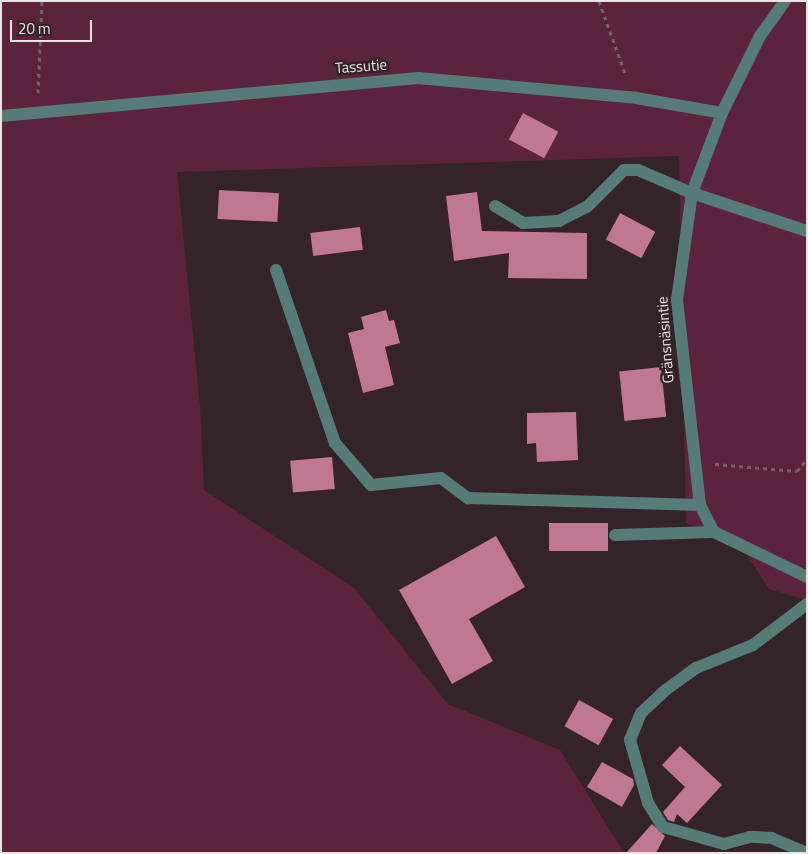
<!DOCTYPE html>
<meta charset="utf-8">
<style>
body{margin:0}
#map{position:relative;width:808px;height:854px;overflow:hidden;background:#342329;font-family:"Titillium Web",sans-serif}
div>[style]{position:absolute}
.green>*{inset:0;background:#5c243a}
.building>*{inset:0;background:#c07791;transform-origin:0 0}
.path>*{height:3px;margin-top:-1.5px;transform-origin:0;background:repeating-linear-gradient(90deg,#736368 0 4px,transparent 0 8px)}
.minor>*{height:12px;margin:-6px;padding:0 6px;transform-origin:6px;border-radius:6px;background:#567c78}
span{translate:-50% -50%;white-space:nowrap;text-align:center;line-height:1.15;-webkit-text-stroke:5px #342329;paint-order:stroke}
.street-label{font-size:15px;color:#ede1e4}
.frame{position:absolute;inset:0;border:2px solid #ede1e4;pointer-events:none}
.scale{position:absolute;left:10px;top:20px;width:82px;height:22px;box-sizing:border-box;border:2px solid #ede1e4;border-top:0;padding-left:6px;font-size:15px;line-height:18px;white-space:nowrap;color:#ede1e4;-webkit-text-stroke:4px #342329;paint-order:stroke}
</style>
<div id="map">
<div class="green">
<div style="clip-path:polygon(1px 1px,807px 1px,807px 600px,769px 589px,743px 549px,686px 523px,679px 156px,177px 172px,200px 406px,204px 490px,354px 588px,448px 704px,560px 750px,624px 853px,1px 853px)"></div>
</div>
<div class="building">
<div style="left:523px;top:113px;width:40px;height:30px;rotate:28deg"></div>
<div style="left:219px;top:190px;width:60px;height:29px;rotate:3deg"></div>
<div style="clip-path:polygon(477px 192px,482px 231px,587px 233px,587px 279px,508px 278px,509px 253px,454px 261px,446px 196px)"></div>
<div style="left:620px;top:213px;width:40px;height:30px;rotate:28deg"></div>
<div style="left:360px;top:227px;width:23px;height:50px;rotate:83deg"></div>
<div style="clip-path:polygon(386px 310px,389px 321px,394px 320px,400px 343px,385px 347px,394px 385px,363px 393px,348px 333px,364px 329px,361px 317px)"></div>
<div style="left:661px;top:367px;width:50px;height:42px;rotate:84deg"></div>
<div style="clip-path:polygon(576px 412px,578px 460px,537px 462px,536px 443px,527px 444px,527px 413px)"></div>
<div style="left:332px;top:457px;width:32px;height:42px;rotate:85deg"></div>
<div style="left:549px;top:523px;width:59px;height:28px"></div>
<div style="clip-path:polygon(496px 536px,525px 587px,469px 619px,493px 661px,452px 684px,399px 590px)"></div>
<div style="left:579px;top:700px;width:39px;height:30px;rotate:29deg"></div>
<div style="clip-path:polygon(680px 746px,722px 785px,687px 823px,677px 814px,674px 822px,668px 820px,663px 812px,685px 787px,662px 765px)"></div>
<div style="clip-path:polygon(602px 762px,633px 779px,634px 785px,622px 807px,587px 787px)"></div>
<div style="clip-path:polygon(652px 824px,665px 836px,656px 853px,626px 853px)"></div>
</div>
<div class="path">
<div style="left:599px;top:1px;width:80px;rotate:70.2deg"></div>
<div style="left:38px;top:93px;width:92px;rotate:-87.5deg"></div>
<div style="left:715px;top:464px;width:82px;rotate:4.9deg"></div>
<div style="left:797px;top:471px;width:16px;rotate:-50deg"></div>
</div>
<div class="minor">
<div style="left:785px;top:1px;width:43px;rotate:125.5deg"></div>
<div style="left:760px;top:36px;width:86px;rotate:116.3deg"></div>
<div style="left:722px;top:113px;width:85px;rotate:110.6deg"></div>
<div style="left:692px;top:193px;width:108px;rotate:98deg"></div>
<div style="left:677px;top:300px;width:206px;rotate:83.6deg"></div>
<div style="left:700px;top:505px;width:30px;rotate:63deg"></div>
<div style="left:714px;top:532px;width:103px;rotate:25.8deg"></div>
<div style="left:1px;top:116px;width:419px;rotate:-5.2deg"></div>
<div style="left:418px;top:78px;width:219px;rotate:5.2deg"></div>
<div style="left:636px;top:98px;width:87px;rotate:9.9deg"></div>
<div style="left:495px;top:206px;width:33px;rotate:31deg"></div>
<div style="left:523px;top:223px;width:36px;rotate:-3deg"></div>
<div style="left:559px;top:221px;width:31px;rotate:-27deg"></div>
<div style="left:587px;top:207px;width:52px;rotate:-45deg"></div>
<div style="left:624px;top:170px;width:14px"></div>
<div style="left:638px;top:170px;width:59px;rotate:23.1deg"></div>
<div style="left:692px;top:193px;width:121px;rotate:18.3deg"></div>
<div style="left:276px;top:270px;width:183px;rotate:71.2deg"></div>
<div style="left:335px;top:443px;width:55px;rotate:49.4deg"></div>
<div style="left:371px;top:485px;width:70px;rotate:-5.7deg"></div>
<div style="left:441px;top:478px;width:34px;rotate:37deg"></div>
<div style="left:468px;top:498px;width:232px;rotate:1.7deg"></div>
<div style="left:615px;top:535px;width:99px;rotate:-1.7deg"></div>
<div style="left:807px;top:853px;width:38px;rotate:-157deg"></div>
<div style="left:772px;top:838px;width:22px;rotate:-177deg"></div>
<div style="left:750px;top:837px;width:27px;rotate:165deg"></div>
<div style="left:724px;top:844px;width:63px;rotate:-164.4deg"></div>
<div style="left:663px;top:827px;width:28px;rotate:-122deg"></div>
<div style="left:648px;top:803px;width:66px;rotate:-105.9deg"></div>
<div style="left:630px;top:740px;width:29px;rotate:-68deg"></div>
<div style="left:641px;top:713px;width:35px;rotate:-43deg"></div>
<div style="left:667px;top:689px;width:36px;rotate:-36deg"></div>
<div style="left:696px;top:668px;width:61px;rotate:-22deg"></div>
<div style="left:753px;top:645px;width:68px;rotate:-37.2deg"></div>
</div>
<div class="street-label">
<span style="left:361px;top:66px;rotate:-4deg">Tassutie</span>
<span style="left:665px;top:340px;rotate:-94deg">Gränsnäsintie</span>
</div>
<div class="frame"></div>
<div class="scale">20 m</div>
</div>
